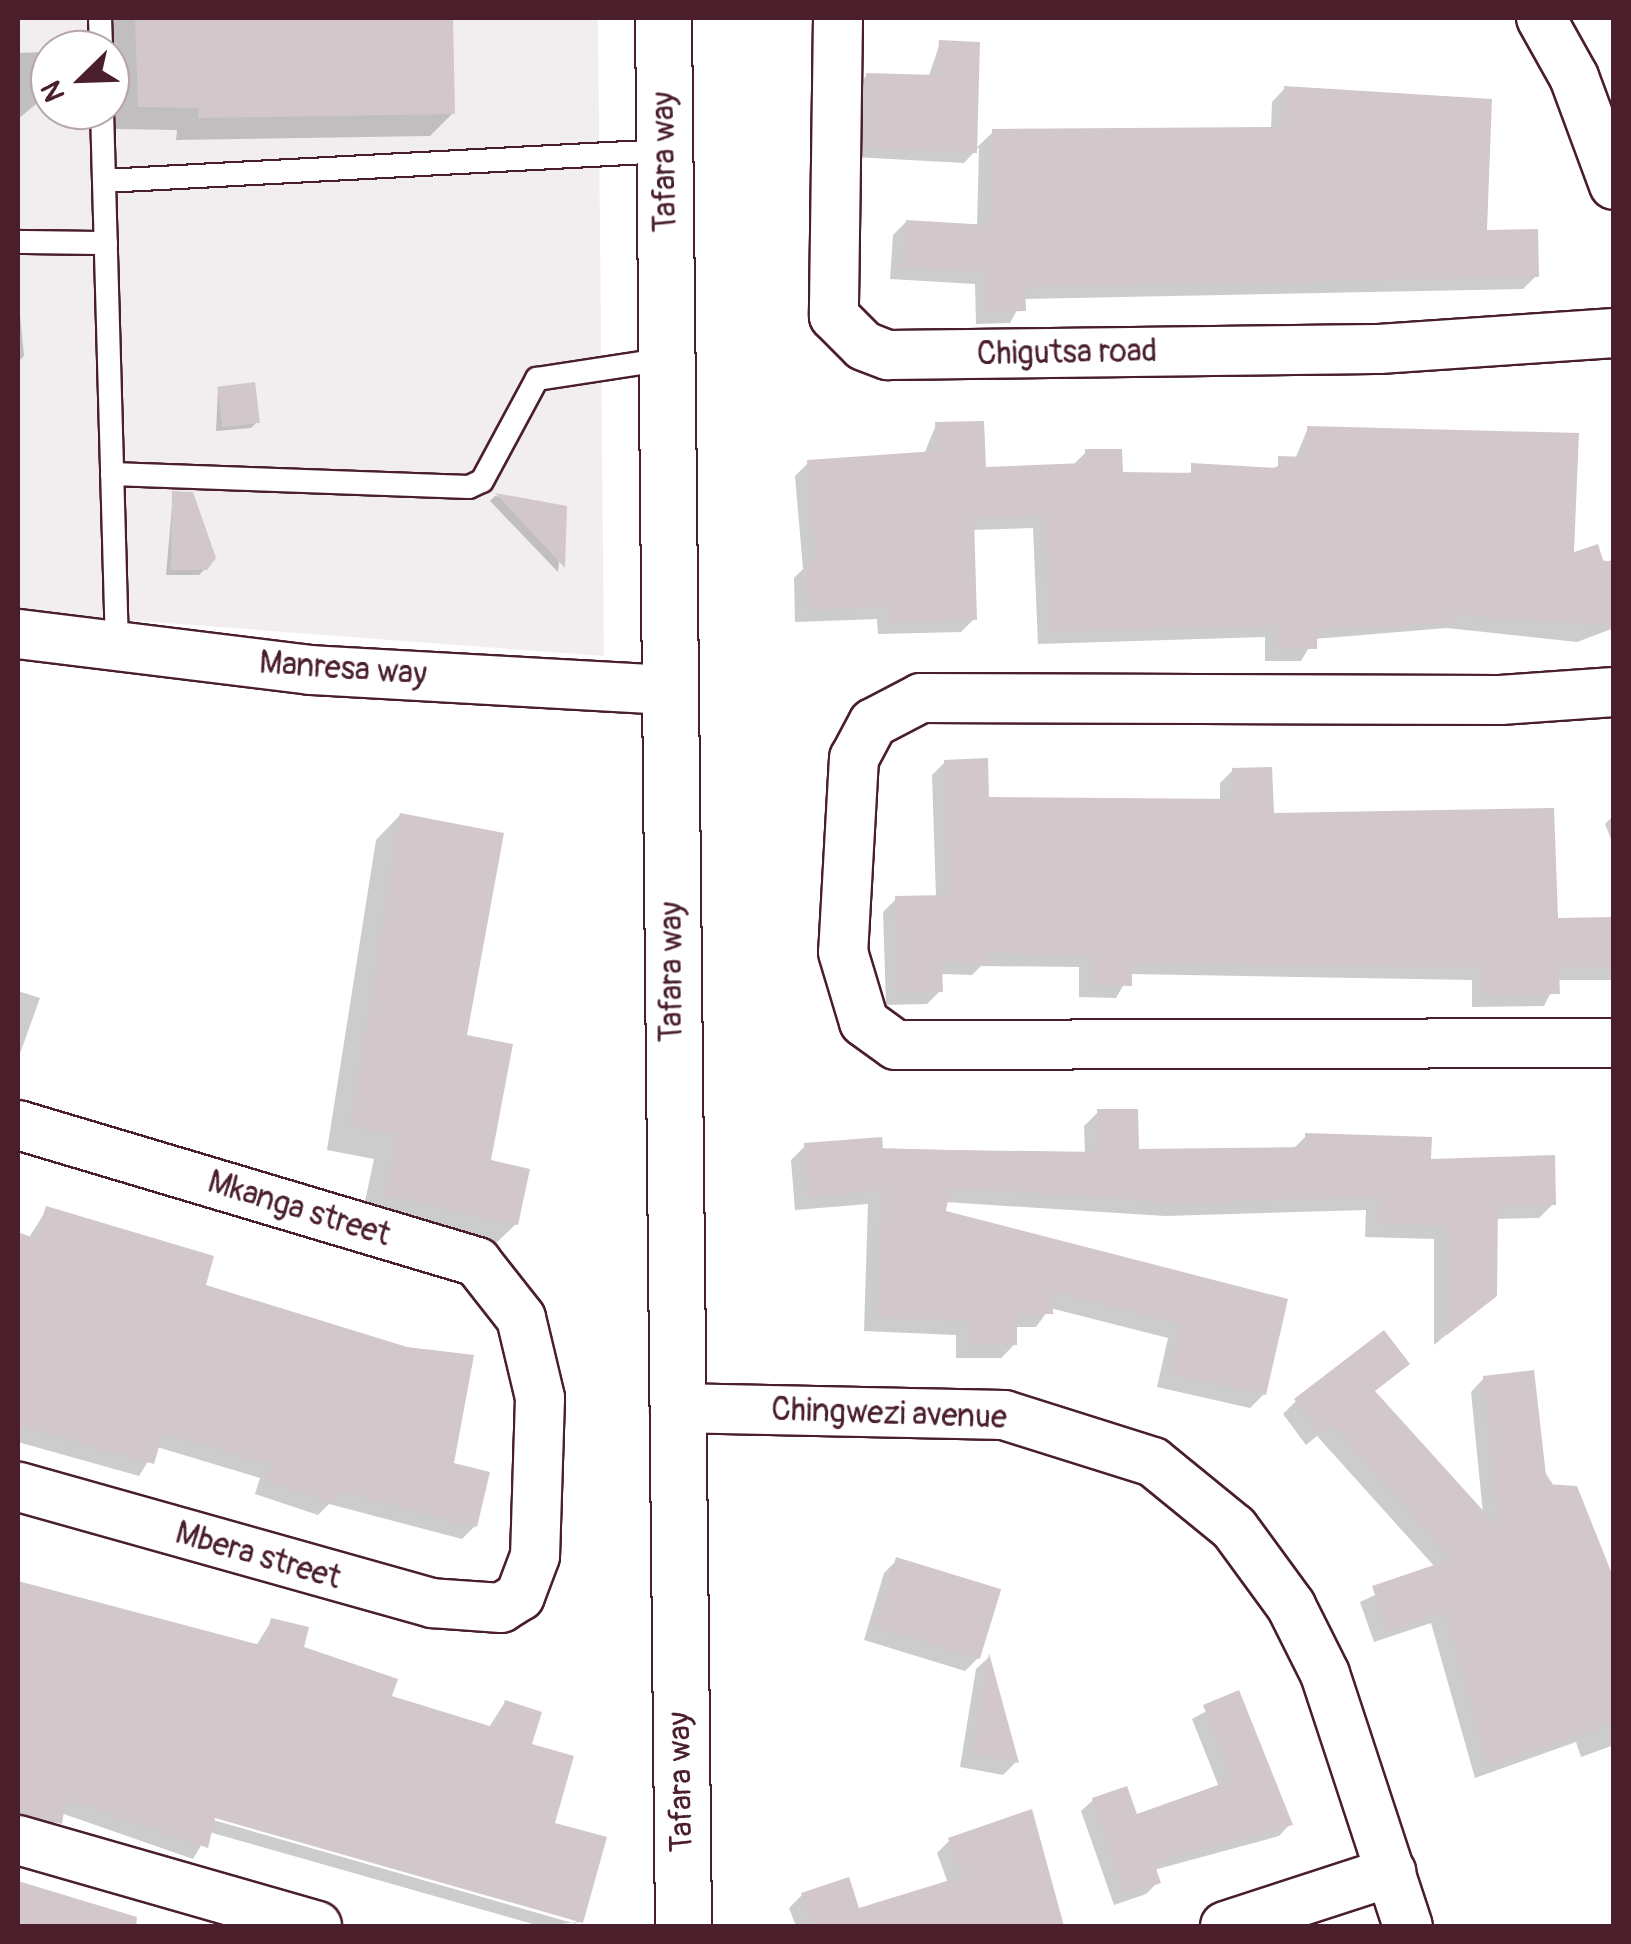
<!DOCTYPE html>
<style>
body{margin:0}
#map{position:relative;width:1631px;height:1944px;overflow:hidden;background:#fff;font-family:Pangolin,sans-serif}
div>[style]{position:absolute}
.built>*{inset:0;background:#f2eeef}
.shadow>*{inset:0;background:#0003}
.building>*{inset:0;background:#d2c7cb;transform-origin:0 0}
.roads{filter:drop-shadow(2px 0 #4a1f2b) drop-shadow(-2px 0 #4a1f2b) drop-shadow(0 2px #4a1f2b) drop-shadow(0 -2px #4a1f2b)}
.service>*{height:22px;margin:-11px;padding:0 11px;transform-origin:11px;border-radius:11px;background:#fff}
.minor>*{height:48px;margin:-24px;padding:0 24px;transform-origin:24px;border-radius:24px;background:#fff}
.tertiary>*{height:55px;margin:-27.5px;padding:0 27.5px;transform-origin:27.5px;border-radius:27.5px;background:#fff}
span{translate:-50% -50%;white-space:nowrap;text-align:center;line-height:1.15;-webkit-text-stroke:10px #fff;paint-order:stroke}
.street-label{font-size:32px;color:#4a1f2b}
.frame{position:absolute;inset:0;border:20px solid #4a1f2b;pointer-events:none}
.north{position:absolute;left:30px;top:30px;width:100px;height:100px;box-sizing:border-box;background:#fff;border:2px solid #b7a5aa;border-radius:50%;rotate:247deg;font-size:28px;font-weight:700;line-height:40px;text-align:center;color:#4a1f2b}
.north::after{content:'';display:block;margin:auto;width:35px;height:45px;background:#4a1f2b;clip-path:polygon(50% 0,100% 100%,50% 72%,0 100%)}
</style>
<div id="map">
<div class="built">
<div style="clip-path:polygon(evenodd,18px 18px,598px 18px,604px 656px,18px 612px,18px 18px,50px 50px,110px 50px,110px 110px,50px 110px,50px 50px)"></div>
</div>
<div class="shadow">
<div style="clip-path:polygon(112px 18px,451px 18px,453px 113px,430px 136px,176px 140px,177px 130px,116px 129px)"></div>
<div style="clip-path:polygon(940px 43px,974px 150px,993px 132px,1271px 130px,1272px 102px,1285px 88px,1536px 276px,1523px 289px,1023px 299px,1010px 323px,976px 324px,975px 284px,890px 279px,893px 235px,906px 222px,977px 226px,979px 147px,964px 163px,854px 157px,857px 86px,867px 75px,928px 78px)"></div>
<div style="clip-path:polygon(45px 52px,46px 96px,18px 119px,18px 53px)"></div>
<div style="clip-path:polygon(18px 293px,24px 356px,18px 362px)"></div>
<div style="clip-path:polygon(218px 389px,257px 422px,251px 428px,216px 431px)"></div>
<div style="clip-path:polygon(936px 425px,983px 470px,1072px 466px,1086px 452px,1120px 475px,1268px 470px,1295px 459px,1308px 428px,1572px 556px,1614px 562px,1614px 628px,1577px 642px,1447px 628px,1314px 639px,1301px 661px,1265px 661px,1265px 637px,1038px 644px,1033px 528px,972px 530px,974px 619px,961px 632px,878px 634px,877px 619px,795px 622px,794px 578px,803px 569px,795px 476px,808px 463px,924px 454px)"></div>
<div style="clip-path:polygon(173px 494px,206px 568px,199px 575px,166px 575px)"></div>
<div style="clip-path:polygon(495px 496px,564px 508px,558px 572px,490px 501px)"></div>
<div style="clip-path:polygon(945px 762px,987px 799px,1220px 801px,1220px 783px,1233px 770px,1271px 816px,1477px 923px,1614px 919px,1614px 980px,1557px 980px,1544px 1006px,1472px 1007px,1472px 980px,1130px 974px,1116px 998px,1079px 997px,1079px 967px,981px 966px,972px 975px,940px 974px,940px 991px,927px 1004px,886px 1005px,883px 912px,896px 899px,936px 898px,932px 775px)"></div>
<div style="clip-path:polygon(400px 815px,465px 1037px,488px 1162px,516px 1224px,491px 1248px,361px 1220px,374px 1159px,327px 1150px,376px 840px)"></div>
<div style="clip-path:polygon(1614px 815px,1614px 847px,1605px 824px)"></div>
<div style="clip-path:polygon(18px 991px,40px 998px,18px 1059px)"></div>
<div style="clip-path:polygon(1098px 1112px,1136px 1152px,1292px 1150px,1306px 1136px,1429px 1161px,1553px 1204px,1539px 1218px,1495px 1219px,1494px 1295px,1434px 1345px,1434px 1239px,1365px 1237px,1366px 1210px,1165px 1216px,945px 1202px,943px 1212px,1285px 1300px,1264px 1394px,1250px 1408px,1157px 1387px,1168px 1338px,1050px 1308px,1036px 1327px,1015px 1327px,1015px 1344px,1001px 1358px,956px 1358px,956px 1335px,864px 1331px,868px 1204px,795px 1210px,791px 1160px,805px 1146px,1085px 1154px,1084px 1126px)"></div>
<div style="clip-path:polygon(47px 1209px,203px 1286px,451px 1465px,475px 1526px,462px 1539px,329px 1504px,318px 1515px,255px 1494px,260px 1478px,157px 1447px,139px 1476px,18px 1442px,18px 1235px,28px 1239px)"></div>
<div style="clip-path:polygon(1407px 1363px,1373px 1392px,1483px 1514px,1471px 1392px,1484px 1378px,1614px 1579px,1614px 1745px,1581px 1757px,1576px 1742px,1475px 1778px,1431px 1623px,1374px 1642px,1360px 1602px,1435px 1567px,1317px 1436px,1306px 1445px,1283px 1414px,1296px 1401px)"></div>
<div style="clip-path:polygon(897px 1560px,979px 1657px,965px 1671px,864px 1640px,884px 1573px)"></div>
<div style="clip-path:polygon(evenodd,18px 1582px,256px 1646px,272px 1620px,301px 1649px,389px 1698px,488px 1729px,505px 1702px,529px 1746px,581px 1922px,540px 1926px,209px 1832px,193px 1859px,61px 1813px,47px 1835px,18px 1827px,18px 1699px,168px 1732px,178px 1691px,18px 1646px,18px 1582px,204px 1812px,576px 1918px,576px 1924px,203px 1817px,204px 1812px)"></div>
<div style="clip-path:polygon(988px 1658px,1016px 1762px,1003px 1775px,960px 1767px,976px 1669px)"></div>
<div style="clip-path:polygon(1238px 1694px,1290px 1824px,1279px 1836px,1154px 1870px,1158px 1882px,1146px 1894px,1114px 1905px,1081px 1811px,1093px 1800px,1135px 1817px,1219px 1787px,1192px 1719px)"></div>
<div style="clip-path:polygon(950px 1840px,1060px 1921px,796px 1926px,789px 1908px,802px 1895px,858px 1911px,948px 1883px,937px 1853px)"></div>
<div style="clip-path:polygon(18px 1884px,83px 1904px,76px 1926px,18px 1926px)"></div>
</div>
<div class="building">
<div style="clip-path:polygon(135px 18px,453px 18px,455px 114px,198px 118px,199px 108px,138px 107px)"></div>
<div style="clip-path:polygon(939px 40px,980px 42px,977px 153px,864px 148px,866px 73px,937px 75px)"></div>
<div style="clip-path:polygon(1284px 86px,1492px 99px,1487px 230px,1538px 229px,1539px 277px,1025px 287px,1026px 311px,988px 312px,988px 272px,902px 267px,906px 220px,989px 225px,992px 129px,1282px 127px)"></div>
<div style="left:255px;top:382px;width:41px;height:38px;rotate:83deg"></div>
<div style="clip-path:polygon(984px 421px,986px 467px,1085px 463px,1085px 449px,1122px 449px,1123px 472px,1191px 473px,1191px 463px,1278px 468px,1278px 456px,1307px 457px,1307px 426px,1579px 433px,1574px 552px,1598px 544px,1604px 563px,1614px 559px,1614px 626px,1455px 615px,1455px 624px,1317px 628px,1317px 649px,1277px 649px,1277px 625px,1050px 632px,1045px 516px,974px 518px,977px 620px,890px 622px,889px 607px,807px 610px,806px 562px,816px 562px,807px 460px,936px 451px,935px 422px)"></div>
<div style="clip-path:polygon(172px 491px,193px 492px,216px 558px,207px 570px,171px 570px)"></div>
<div style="clip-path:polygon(495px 493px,567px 506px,565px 568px)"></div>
<div style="clip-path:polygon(988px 758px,989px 797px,1233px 799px,1232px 768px,1272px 767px,1274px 813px,1554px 808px,1558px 918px,1614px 917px,1614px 966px,1559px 968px,1560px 994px,1484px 995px,1484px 968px,1132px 963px,1132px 986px,1091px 985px,1091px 955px,987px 953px,987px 963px,942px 961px,943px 992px,898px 993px,895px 896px,948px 895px,944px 760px)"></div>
<div style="clip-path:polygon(400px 813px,504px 833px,467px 1035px,513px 1044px,491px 1160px,530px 1169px,518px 1225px,384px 1196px,397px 1135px,350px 1126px)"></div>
<div style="clip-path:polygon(1097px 1109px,1138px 1109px,1139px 1149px,1305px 1147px,1305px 1133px,1432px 1137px,1431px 1159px,1555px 1155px,1556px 1205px,1498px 1207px,1497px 1296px,1447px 1335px,1447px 1226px,1378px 1224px,1379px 1197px,1181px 1203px,950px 1188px,946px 1211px,1288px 1299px,1266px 1395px,1169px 1373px,1180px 1324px,1053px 1291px,1053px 1314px,1017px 1314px,1017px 1345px,969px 1345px,969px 1321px,877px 1318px,881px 1191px,808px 1197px,804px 1143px,882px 1137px,883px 1149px,1098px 1152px)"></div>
<div style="clip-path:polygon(46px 1206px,214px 1256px,206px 1285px,407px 1347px,474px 1355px,454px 1463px,490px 1472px,477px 1527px,338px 1491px,334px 1504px,267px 1481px,272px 1465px,163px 1433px,154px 1464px,18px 1426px,18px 1232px,36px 1239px)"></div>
<div style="clip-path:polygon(1384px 1330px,1410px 1364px,1375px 1391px,1498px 1527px,1483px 1376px,1534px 1370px,1547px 1484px,1577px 1486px,1614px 1579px,1614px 1722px,1488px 1767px,1445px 1611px,1387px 1631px,1372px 1586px,1452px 1559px,1332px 1425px,1320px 1434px,1294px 1399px)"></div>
<div style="left:896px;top:1557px;width:110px;height:73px;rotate:17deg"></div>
<div style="clip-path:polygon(18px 1581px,264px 1646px,271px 1618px,309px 1627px,304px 1647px,398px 1679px,392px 1696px,496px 1728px,505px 1700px,542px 1712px,532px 1744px,574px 1756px,555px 1823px,607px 1837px,583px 1923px,215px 1818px,208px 1848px,66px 1799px,62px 1824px,18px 1813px)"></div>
<div style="clip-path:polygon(989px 1653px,1019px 1763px,972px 1754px)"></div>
<div style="clip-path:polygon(1239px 1690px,1293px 1825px,1154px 1863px,1161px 1883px,1125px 1895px,1092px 1798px,1127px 1786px,1137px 1814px,1232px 1780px,1203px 1705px)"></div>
<div style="clip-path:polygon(1032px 1809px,1064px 1926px,812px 1926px,801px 1893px,849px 1877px,859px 1908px,963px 1876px,948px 1838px)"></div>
<div style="clip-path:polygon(18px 1881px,137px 1917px,136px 1926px,18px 1926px)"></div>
</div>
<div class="roads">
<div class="service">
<div style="left:100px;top:18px;width:32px;rotate:88deg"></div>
<div style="left:102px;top:110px;width:537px;rotate:88.4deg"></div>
<div style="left:104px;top:181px;width:562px;rotate:-3.06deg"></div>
<div style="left:18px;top:242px;width:88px;rotate:0.7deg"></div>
<div style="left:112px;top:474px;width:357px;rotate:2.1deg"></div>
<div style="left:469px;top:487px;width:14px;rotate:-25deg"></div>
<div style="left:482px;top:481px;width:116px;rotate:-61.7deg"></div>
<div style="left:537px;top:379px;width:133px;rotate:-8.7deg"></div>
</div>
<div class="minor">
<div style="left:838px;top:18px;width:298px;rotate:90.8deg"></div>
<div style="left:834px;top:316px;width:42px;rotate:45deg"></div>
<div style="left:864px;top:346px;width:26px;rotate:21deg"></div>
<div style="left:888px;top:355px;width:491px;rotate:-0.7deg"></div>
<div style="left:1379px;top:349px;width:236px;rotate:-3.9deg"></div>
<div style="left:1541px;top:18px;width:68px;rotate:60.8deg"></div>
<div style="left:1574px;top:77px;width:115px;rotate:69.7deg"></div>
<div style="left:18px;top:634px;width:294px;rotate:7deg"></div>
<div style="left:310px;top:670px;width:361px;rotate:3.2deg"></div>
<div style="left:1614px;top:692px;width:114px;rotate:176deg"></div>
<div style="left:1500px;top:700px;width:579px;rotate:-179.8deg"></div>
<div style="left:921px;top:698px;width:54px;rotate:152.5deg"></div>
<div style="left:873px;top:723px;width:40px;rotate:118deg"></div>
<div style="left:854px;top:758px;width:194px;rotate:93.2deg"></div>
<div style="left:843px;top:952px;width:73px;rotate:73.3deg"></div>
<div style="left:864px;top:1022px;width:39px;rotate:36deg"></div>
<div style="left:896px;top:1045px;width:718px;rotate:-0.16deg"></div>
<div style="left:18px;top:1125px;width:479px;rotate:16.6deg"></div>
<div style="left:477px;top:1262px;width:71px;rotate:51.8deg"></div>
<div style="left:521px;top:1318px;width:82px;rotate:76.6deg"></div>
<div style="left:540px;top:1398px;width:158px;rotate:91.8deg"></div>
<div style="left:535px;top:1556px;width:43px;rotate:110.6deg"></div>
<div style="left:520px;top:1596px;width:22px;rotate:148deg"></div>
<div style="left:501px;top:1608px;width:69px;rotate:-175.9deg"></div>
<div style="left:432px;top:1603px;width:430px;rotate:-164.3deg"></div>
<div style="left:675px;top:1408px;width:329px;rotate:1.2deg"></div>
<div style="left:1004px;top:1415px;width:156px;rotate:17.5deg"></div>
<div style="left:1153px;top:1462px;width:104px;rotate:39.2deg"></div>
<div style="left:1234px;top:1528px;width:97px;rotate:53.8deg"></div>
<div style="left:1291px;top:1606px;width:76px;rotate:63.4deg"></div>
<div style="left:1325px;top:1674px;width:265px;rotate:71.8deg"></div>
<div style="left:18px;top:1840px;width:311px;rotate:16deg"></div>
<div style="left:1225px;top:1926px;width:175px;rotate:-18deg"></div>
</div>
<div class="tertiary">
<div style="left:663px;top:18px;width:1908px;rotate:89.4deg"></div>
</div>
</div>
<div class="street-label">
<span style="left:665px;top:162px;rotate:-91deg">Tafara way</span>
<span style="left:1067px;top:353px;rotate:-1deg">Chigutsa road</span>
<span style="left:343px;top:669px;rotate:4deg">Manresa way</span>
<span style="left:672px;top:972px;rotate:-90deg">Tafara way</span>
<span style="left:299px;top:1209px;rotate:17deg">Mkanga street</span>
<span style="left:889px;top:1414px;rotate:2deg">Chingwezi avenue</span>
<span style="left:258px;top:1556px;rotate:16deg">Mbera street</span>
<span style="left:681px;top:1782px;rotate:-91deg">Tafara way</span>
</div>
<div class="frame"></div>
<div class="north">N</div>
</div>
